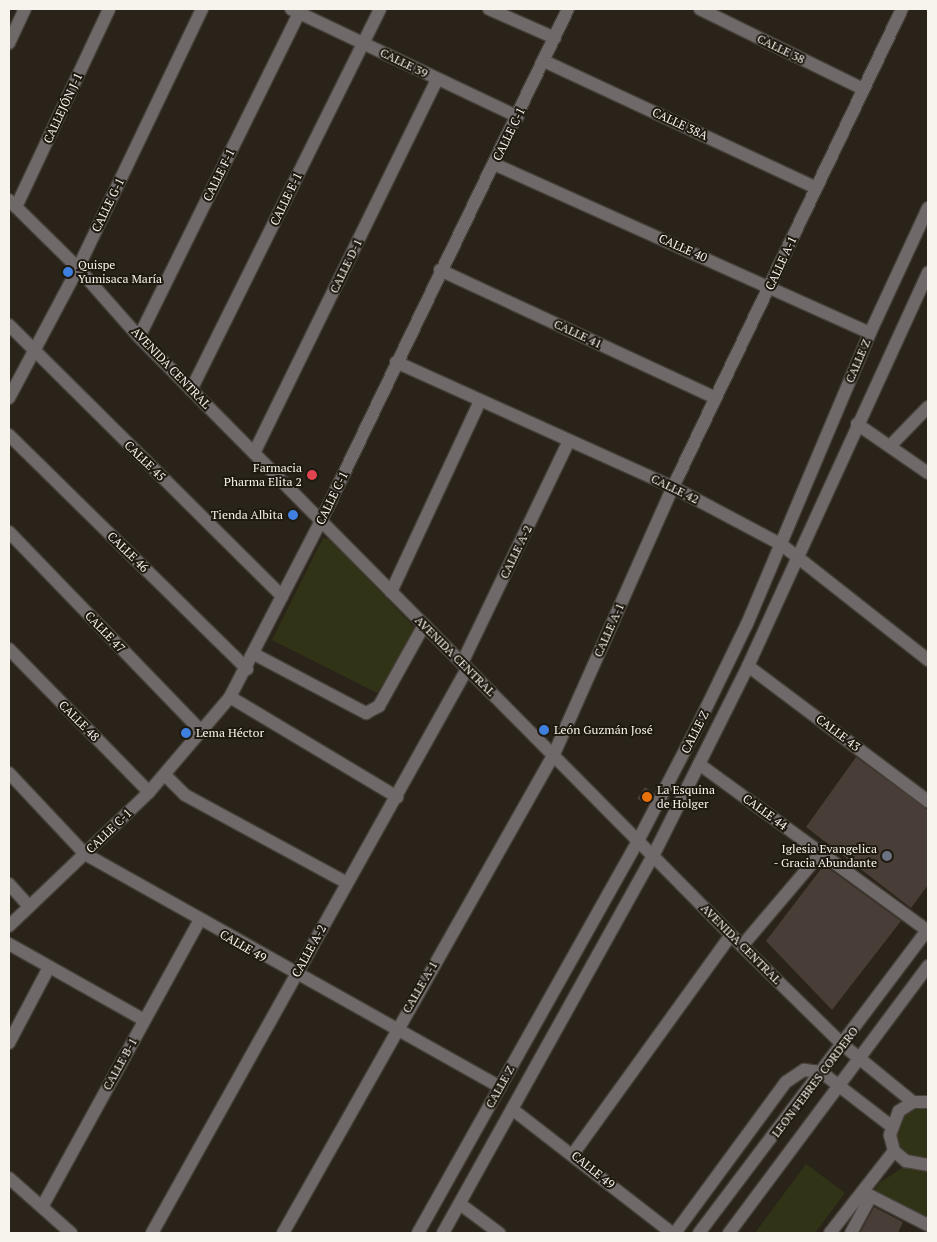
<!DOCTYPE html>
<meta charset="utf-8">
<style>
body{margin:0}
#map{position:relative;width:937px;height:1242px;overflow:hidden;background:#29231a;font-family:"PT Serif",serif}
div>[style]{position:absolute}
.green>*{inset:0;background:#313317}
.building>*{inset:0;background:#483e37;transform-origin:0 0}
.roads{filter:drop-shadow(1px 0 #464038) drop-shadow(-1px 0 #464038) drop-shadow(0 1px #464038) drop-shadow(0 -1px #464038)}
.minor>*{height:12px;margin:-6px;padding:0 6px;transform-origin:6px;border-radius:6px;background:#70696a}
.dots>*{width:14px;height:14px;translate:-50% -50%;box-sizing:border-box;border:2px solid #1f1a10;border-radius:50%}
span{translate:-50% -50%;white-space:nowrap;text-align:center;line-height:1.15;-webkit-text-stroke:4px #1f1a10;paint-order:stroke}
.street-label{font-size:12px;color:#f7f3ed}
.poi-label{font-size:12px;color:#f7f3ed}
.left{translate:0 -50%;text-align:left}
.right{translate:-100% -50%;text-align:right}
.frame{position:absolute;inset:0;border:10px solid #f7f3ed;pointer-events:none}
</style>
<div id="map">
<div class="green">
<div style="clip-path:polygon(323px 538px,329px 539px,417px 630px,377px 693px,272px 640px)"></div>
<div style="clip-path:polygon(928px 1106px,928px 1161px,912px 1161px,901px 1151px,895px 1140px,900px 1115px,909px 1108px)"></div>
<div style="clip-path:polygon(806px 1164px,845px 1193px,815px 1233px,755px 1233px)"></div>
<div style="clip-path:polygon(905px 1166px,928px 1169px,928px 1220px,874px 1191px,879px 1183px)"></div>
</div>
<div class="building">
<div style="clip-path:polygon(856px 757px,928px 810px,928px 885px,911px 908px,806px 827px)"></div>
<div style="left:645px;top:787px;width:11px;height:14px;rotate:34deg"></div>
<div style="clip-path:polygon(824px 865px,901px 921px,832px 1010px,766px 941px)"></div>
<div style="clip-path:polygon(874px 1207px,903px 1222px,898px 1233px,860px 1233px)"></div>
</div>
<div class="roads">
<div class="minor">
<div style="left:291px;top:9px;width:251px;rotate:25.4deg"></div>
<div style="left:489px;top:9px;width:72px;rotate:23.7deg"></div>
<div style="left:700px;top:9px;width:182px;rotate:26.1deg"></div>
<div style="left:9px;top:43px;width:38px;rotate:-65deg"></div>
<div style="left:544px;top:61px;width:300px;rotate:25deg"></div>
<div style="left:494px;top:164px;width:412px;rotate:24.2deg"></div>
<div style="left:9px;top:200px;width:97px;rotate:44.6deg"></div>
<div style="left:78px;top:268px;width:92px;rotate:48.5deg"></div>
<div style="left:139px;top:337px;width:857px;rotate:45.28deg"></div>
<div style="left:742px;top:946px;width:141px;rotate:44.4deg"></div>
<div style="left:843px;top:1045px;width:90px;rotate:39.2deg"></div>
<div style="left:16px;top:207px;width:219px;rotate:-64.8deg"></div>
<div style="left:440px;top:270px;width:304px;rotate:24.9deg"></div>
<div style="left:9px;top:325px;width:385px;rotate:44.8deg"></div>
<div style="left:139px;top:337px;width:361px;rotate:-63.7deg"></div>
<div style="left:396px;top:362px;width:304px;rotate:24.3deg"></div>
<div style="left:673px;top:487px;width:123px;rotate:28deg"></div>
<div style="left:782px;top:545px;width:186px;rotate:38.2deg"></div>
<div style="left:191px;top:390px;width:425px;rotate:-63.6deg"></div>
<div style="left:9px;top:398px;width:147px;rotate:-62deg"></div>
<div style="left:78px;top:268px;width:287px;rotate:-64.4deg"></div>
<div style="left:857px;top:424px;width:86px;rotate:34.6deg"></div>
<div style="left:9px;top:435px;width:334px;rotate:44.5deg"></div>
<div style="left:891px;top:445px;width:53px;rotate:-45.8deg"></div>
<div style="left:254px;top:453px;width:415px;rotate:-63.9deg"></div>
<div style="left:9px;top:532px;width:278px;rotate:46deg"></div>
<div style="left:391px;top:592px;width:211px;rotate:-65deg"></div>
<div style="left:9px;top:649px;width:200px;rotate:45.6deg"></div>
<div style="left:254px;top:654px;width:127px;rotate:27.8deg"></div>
<div style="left:366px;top:713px;width:15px;rotate:-28deg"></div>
<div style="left:379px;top:706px;width:93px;rotate:-60.9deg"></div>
<div style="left:462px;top:663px;width:246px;rotate:-64.3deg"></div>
<div style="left:748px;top:666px;width:225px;rotate:36.9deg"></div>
<div style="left:230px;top:697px;width:195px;rotate:30.9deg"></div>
<div style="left:699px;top:764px;width:282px;rotate:36.1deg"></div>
<div style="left:9px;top:773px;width:111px;rotate:46.8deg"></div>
<div style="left:85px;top:854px;width:476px;rotate:29.3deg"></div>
<div style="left:165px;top:775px;width:28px;rotate:45deg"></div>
<div style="left:185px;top:795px;width:184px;rotate:28.5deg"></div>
<div style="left:9px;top:884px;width:30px;rotate:48deg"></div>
<div style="left:9px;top:926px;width:194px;rotate:-43.7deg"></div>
<div style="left:149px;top:792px;width:125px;rotate:-49.5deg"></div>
<div style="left:230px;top:697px;width:198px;rotate:-62.7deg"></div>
<div style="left:321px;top:521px;width:568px;rotate:-64.25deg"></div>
<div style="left:9px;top:944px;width:155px;rotate:29.4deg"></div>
<div style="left:742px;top:946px;width:122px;rotate:-49.7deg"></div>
<div style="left:9px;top:1043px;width:86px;rotate:-62.2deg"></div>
<div style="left:928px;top:1102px;width:15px;rotate:180deg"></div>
<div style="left:913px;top:1102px;width:17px;rotate:147deg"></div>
<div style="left:899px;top:1111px;width:26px;rotate:111deg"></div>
<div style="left:890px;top:1135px;width:16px;rotate:76deg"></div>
<div style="left:894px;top:1151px;width:16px;rotate:40deg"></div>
<div style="left:906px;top:1161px;width:22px;rotate:10deg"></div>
<div style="left:512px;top:1109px;width:202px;rotate:37.8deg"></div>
<div style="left:573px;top:1154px;width:270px;rotate:-54.2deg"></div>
<div style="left:9px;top:1178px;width:83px;rotate:41.6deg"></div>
<div style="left:460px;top:1204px;width:49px;rotate:36.6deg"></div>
<div style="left:42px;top:1207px;width:326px;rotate:-61.2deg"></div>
<div style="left:152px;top:1233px;width:646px;rotate:-60.82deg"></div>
<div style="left:283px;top:1233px;width:550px;rotate:-60.5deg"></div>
<div style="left:554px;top:754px;width:292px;rotate:-66deg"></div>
<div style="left:673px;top:487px;width:530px;rotate:-64.4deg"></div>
<div style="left:418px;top:1233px;width:452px;rotate:-60.7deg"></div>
<div style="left:639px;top:839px;width:117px;rotate:-62.6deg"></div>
<div style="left:693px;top:735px;width:123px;rotate:-64.1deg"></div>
<div style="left:747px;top:624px;width:316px;rotate:-67.1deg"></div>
<div style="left:870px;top:333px;width:138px;rotate:-65.1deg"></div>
<div style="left:443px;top:1233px;width:432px;rotate:-60.9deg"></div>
<div style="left:653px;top:856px;width:212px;rotate:-63.4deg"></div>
<div style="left:748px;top:666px;width:433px;rotate:-65.4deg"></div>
<div style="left:675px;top:1233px;width:187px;rotate:-53.7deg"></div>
<div style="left:786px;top:1082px;width:22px;rotate:-34deg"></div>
<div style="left:804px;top:1070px;width:17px;rotate:7deg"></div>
<div style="left:821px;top:1072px;width:88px;rotate:37.6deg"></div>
<div style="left:699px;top:1233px;width:381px;rotate:-53deg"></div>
<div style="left:729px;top:1233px;width:333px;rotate:-53.3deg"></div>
<div style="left:830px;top:1233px;width:104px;rotate:-52deg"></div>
<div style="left:851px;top:1233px;width:42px;rotate:-61.6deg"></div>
<div style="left:871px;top:1196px;width:64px;rotate:27deg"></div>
</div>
</div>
<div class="dots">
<div style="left:68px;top:272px;background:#3f7fe0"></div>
<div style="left:312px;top:475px;background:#e0444e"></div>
<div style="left:293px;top:515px;background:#3f7fe0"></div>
<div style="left:544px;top:730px;background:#3f7fe0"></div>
<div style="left:186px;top:733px;background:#3f7fe0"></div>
<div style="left:647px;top:797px;background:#e8710a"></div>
<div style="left:887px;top:856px;background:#6b7280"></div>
</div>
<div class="street-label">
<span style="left:781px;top:49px;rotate:26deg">CALLE 38</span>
<span style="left:404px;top:63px;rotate:26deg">CALLE 39</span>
<span style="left:63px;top:108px;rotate:-65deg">CALLEJÓN J-1</span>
<span style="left:680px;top:124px;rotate:25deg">CALLE 38A</span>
<span style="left:509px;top:134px;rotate:-64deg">CALLE C-1</span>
<span style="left:219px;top:175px;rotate:-64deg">CALLE F-1</span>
<span style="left:286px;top:199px;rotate:-64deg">CALLE E-1</span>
<span style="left:108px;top:205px;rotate:-64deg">CALLE G-1</span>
<span style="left:683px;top:248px;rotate:24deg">CALLE 40</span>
<span style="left:781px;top:263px;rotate:-65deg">CALLE A-1</span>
<span style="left:346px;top:266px;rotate:-64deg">CALLE D-1</span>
<span style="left:578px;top:334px;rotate:25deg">CALLE 41</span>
<span style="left:858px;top:361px;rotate:-67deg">CALLE Z</span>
<span style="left:171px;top:368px;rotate:46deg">AVENIDA CENTRAL</span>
<span style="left:145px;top:461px;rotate:44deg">CALLE 45</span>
<span style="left:675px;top:489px;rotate:26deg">CALLE 42</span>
<span style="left:332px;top:498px;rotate:-64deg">CALLE C-1</span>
<span style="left:128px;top:552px;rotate:44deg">CALLE 46</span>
<span style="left:516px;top:552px;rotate:-64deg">CALLE A-2</span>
<span style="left:609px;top:630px;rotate:-66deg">CALLE A-1</span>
<span style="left:105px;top:632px;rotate:46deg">CALLE 47</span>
<span style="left:455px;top:656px;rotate:45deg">AVENIDA CENTRAL</span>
<span style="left:79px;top:721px;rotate:45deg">CALLE 48</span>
<span style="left:695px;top:732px;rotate:-63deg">CALLE Z</span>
<span style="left:838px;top:733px;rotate:37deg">CALLE 43</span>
<span style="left:765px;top:812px;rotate:36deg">CALLE 44</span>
<span style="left:109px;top:831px;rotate:-44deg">CALLE C-1</span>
<span style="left:741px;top:944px;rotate:45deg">AVENIDA CENTRAL</span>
<span style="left:243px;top:946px;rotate:30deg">CALLE 49</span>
<span style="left:309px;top:951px;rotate:-61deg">CALLE A-2</span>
<span style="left:420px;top:987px;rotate:-60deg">CALLE A-1</span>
<span style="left:120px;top:1064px;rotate:-61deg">CALLE B-1</span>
<span style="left:815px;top:1082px;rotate:-53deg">LEON FEBRES CORDERO</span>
<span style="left:500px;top:1087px;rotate:-61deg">CALLE Z</span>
<span style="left:593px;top:1170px;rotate:39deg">CALLE 49</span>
</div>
<div class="poi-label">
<span class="left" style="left:78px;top:272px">Quispe<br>Yumisaca María</span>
<span class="right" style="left:302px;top:475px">Farmacia<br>Pharma Elita 2</span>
<span class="right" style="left:283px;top:515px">Tienda Albita</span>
<span class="left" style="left:554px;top:730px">León Guzmán José</span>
<span class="left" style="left:196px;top:733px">Lema Héctor</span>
<span class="left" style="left:657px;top:797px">La Esquina<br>de Holger</span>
<span class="right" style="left:877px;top:856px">Iglesia Evangelica<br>- Gracia Abundante</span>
</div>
<div class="frame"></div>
</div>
